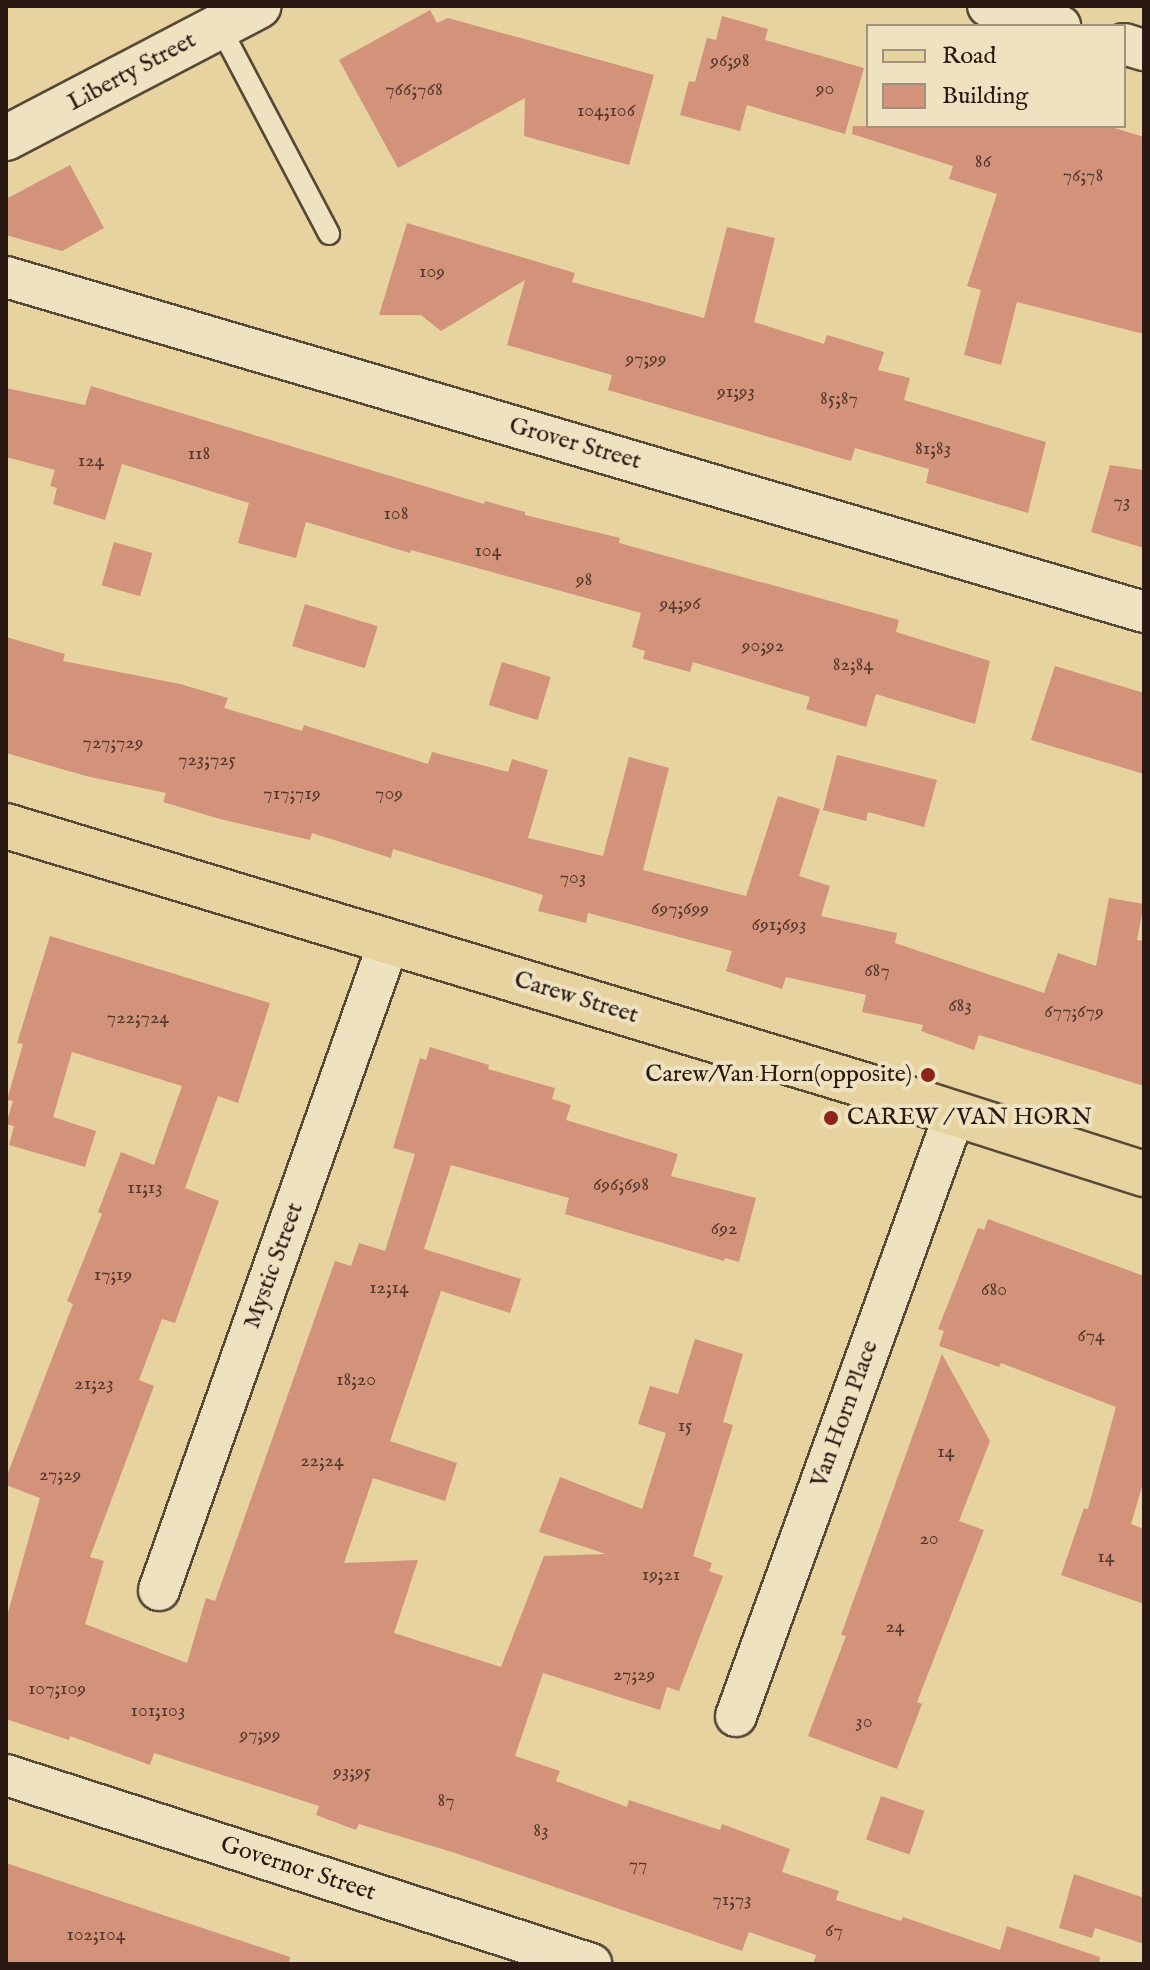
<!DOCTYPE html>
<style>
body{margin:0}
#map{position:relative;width:1150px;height:1970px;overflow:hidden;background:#e6d3a0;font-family:"IM FELL English",serif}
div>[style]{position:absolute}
.building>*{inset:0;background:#d3937b;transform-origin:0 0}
.roads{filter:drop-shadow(2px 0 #584836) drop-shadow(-2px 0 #584836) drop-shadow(0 2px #584836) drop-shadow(0 -2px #584836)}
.lane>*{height:20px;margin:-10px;padding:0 10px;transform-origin:10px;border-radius:10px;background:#efe2c1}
.street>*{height:40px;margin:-20px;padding:0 20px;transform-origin:20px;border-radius:20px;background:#efe2c1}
.secondary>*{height:44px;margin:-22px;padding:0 22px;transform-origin:22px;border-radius:22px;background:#efe2c1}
.primary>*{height:44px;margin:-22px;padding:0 22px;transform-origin:22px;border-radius:22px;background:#e6d3a0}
.dots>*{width:22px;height:22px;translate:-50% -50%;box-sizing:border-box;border:4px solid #efe2c1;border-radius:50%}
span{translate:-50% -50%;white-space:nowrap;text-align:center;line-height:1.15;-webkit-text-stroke:8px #efe2c1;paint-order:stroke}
.number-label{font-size:20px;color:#54382c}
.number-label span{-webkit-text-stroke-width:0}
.street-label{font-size:24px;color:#291912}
.poi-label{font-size:24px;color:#291912}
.right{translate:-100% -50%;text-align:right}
.left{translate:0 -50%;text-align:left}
.frame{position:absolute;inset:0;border:8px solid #291912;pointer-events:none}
.legend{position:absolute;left:866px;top:24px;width:260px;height:104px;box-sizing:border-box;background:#efe2c1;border:2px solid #a0927b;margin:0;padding:10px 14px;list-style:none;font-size:24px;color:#291912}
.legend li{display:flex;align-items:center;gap:16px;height:40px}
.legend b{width:40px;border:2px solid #a0927b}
</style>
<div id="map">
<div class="building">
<div style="clip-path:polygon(430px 10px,437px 23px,448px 18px,654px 75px,629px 165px,524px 136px,525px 98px,398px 168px,339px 60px)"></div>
<div style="clip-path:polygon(722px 16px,768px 29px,765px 40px,864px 68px,845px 134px,747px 105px,740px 131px,680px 115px,689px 81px,695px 82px,707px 38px,716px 40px)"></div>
<div style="clip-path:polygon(853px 126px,1108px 126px,1144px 137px,1144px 334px,1017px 302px,1001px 365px,964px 355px,981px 290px,967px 286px,997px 194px,949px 179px,953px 166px,852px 134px)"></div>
<div style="clip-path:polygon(70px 165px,104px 228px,62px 251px,6px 235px,6px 199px)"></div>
<div style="clip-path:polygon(407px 223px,575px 273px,572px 282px,704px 318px,727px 227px,775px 238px,754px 322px,824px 344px,827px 335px,884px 352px,878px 370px,910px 378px,904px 400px,1046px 442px,1028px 513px,926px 483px,929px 469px,855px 448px,851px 461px,608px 390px,612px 375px,507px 345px,525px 280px,441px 331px,421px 315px,379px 315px)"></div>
<div style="clip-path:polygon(91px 386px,484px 504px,485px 501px,525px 512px,525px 515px,620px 538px,619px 543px,899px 620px,896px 632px,990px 661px,975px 724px,876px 694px,866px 727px,806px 709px,810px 697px,693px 662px,690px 672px,643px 659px,645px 651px,632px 647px,641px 613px,411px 550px,410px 553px,306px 522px,296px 558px,238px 543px,249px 503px,122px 464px,105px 520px,53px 504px,57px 488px,50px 486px,55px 470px,6px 457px,6px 388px,85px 405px)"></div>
<div style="clip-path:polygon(1110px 465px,1144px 470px,1144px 548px,1091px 532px)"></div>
<div style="left:114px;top:542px;width:40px;height:45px;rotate:16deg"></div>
<div style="left:305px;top:604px;width:76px;height:44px;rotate:17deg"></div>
<div style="clip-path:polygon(6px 637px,65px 654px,63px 661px,180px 684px,228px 698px,224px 708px,302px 731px,304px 725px,428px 764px,432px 752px,508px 772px,512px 759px,548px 770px,528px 838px,603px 856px,629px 757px,669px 768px,643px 870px,746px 896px,778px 796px,820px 809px,799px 876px,830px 886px,821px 916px,897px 933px,895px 943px,1044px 993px,1058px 953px,1096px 966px,1109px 898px,1144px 904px,1137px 940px,1144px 941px,1144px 1086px,979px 1035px,974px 1050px,921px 1031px,923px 1025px,862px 1012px,866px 995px,786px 977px,782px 989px,726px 971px,732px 951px,588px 913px,586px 923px,538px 911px,543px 895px,393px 849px,391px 858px,312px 833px,310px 840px,220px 819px,163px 802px,166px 793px,86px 776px,6px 753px)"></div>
<div style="left:502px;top:662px;width:51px;height:45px;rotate:17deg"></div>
<div style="clip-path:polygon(1055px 666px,1144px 693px,1144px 774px,1031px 740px)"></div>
<div style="clip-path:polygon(837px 755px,937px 780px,924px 827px,868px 812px,866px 821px,823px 810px)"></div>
<div style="clip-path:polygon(50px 936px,270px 1003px,238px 1103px,218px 1096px,185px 1188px,219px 1201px,175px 1323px,162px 1319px,139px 1380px,154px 1386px,90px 1557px,104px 1561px,85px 1624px,187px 1663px,206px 1598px,215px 1601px,335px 1261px,351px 1266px,359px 1243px,385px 1251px,415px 1154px,393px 1148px,420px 1058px,426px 1060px,430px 1047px,489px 1065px,488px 1069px,555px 1088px,552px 1099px,571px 1105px,566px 1120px,678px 1154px,671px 1176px,756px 1198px,739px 1262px,725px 1258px,724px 1261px,565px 1214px,569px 1198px,451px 1165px,424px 1249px,521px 1279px,510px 1313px,441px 1291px,390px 1441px,457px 1463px,445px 1501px,373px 1478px,344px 1563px,418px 1560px,394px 1633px,501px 1667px,544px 1556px,606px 1554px,539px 1532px,560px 1477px,642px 1509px,666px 1433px,638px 1424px,650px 1386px,678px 1394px,695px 1339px,743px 1354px,723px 1422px,733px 1425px,693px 1556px,712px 1563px,709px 1571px,723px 1576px,679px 1691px,667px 1687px,660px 1710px,543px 1673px,515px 1756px,560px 1771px,556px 1781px,627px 1807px,629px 1800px,720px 1830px,722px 1824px,790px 1849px,782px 1872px,839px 1891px,836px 1900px,901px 1921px,903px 1917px,1000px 1950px,1007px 1926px,1100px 1957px,1099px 1964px,813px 1964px,816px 1955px,749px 1932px,742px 1951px,455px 1853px,359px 1824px,356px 1830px,316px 1815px,319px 1806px,154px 1753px,150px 1765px,70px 1736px,69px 1740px,6px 1719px,6px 1620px,40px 1498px,6px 1485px,6px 1478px,73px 1304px,67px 1301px,102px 1214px,98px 1212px,121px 1152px,154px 1165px,182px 1086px,72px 1052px,53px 1117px,96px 1131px,85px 1167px,9px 1145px,14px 1126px,6px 1124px,13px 1101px,7px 1100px,23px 1044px,17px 1043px)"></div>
<div style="clip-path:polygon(988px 1219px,1144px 1276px,1144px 1480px,1131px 1524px,1144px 1529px,1144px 1604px,1061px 1575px,1084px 1508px,1088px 1509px,1116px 1407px,1001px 1363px,999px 1367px,939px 1346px,944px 1331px,938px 1329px,978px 1228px,984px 1230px)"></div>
<div style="clip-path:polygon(942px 1354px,990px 1441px,959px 1521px,984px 1530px,917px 1702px,922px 1704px,897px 1769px,808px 1736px,846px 1636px,841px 1635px)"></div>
<div style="left:881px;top:1796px;width:46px;height:46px;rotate:19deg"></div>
<div style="clip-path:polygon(6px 1863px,290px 1957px,289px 1964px,6px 1964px)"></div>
<div style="clip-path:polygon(1074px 1874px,1144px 1898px,1144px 1944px,1095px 1928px,1092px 1938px,1059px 1928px)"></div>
</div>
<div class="roads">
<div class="lane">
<div style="left:220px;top:27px;width:234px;rotate:62.2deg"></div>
</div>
<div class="street">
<div style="left:988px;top:6px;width:75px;rotate:15.5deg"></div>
<div style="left:1124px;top:44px;width:21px;rotate:17deg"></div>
<div style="left:6px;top:277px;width:1186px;rotate:16.4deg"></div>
<div style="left:159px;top:1590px;width:688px;rotate:-70.46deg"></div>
<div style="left:736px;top:1716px;width:642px;rotate:-70.04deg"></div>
<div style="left:6px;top:1775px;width:615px;rotate:17.9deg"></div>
</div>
<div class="secondary">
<div style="left:6px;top:138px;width:285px;rotate:-27.6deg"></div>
</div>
<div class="primary">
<div style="left:6px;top:826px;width:920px;rotate:16.8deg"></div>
<div style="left:887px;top:1092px;width:270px;rotate:17.7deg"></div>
</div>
</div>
<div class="dots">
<div style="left:928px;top:1075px;background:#8f2418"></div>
<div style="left:831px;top:1118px;background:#8f2418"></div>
</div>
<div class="number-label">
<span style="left:730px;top:60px">96;98</span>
<span style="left:825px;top:88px">90</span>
<span style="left:414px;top:89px">766;768</span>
<span style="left:606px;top:110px">104;106</span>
<span style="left:983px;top:161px">86</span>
<span style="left:1083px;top:175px">76;78</span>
<span style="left:432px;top:271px">109</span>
<span style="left:646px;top:358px">97;99</span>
<span style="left:736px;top:391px">91;93</span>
<span style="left:839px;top:398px">85;87</span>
<span style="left:933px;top:448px">81;83</span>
<span style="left:199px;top:453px">118</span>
<span style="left:91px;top:460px">124</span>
<span style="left:1122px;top:501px">73</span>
<span style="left:396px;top:513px">108</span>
<span style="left:488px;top:550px">104</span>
<span style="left:584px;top:579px">98</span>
<span style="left:680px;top:603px">94;96</span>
<span style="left:763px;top:645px">90;92</span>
<span style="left:853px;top:664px">82;84</span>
<span style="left:113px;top:742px">727;729</span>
<span style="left:207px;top:759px">723;725</span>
<span style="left:292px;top:793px">717;719</span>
<span style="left:389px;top:793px">709</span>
<span style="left:573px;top:877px">703</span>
<span style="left:680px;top:908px">697;699</span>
<span style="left:779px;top:924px">691;693</span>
<span style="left:877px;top:970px">687</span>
<span style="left:960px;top:1005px">683</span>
<span style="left:1074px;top:1011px">677;679</span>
<span style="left:138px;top:1017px">722;724</span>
<span style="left:621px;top:1184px">696;698</span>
<span style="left:145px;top:1187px">11;13</span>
<span style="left:724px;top:1228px">692</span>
<span style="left:113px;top:1274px">17;19</span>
<span style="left:389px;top:1287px">12;14</span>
<span style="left:994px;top:1289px">680</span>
<span style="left:1091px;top:1335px">674</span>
<span style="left:356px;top:1379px">18;20</span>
<span style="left:94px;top:1383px">21;23</span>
<span style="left:685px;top:1425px">15</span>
<span style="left:946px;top:1451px">14</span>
<span style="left:322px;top:1460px">22;24</span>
<span style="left:60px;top:1474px">27;29</span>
<span style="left:929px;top:1538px">20</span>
<span style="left:1106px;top:1556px">14</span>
<span style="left:661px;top:1574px">19;21</span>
<span style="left:895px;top:1626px">24</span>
<span style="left:634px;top:1674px">27;29</span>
<span style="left:57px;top:1688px">107;109</span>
<span style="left:158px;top:1710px">101;103</span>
<span style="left:864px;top:1721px">30</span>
<span style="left:260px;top:1734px">97;99</span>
<span style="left:352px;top:1771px">93;95</span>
<span style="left:446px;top:1800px">87</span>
<span style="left:541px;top:1830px">83</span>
<span style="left:638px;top:1864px">77</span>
<span style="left:732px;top:1899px">71;73</span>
<span style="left:834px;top:1930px">67</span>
<span style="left:96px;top:1934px">102;104</span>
</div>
<div class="street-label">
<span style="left:132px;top:72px;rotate:-28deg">Liberty Street</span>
<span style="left:575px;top:444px;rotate:16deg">Grover Street</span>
<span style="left:576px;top:998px;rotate:17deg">Carew Street</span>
<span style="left:274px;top:1266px;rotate:-70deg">Mystic Street</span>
<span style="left:845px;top:1414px;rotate:-70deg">Van Horn Place</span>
<span style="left:298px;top:1869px;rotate:18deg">Governor Street</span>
</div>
<div class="poi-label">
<span class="right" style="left:912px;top:1075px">Carew/Van Horn(opposite)</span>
<span class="left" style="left:847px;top:1118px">CAREW / VAN HORN</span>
</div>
<div class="frame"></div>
<ul class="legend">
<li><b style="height:10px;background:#e6d3a0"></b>Road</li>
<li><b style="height:22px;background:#d3937b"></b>Building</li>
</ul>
</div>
